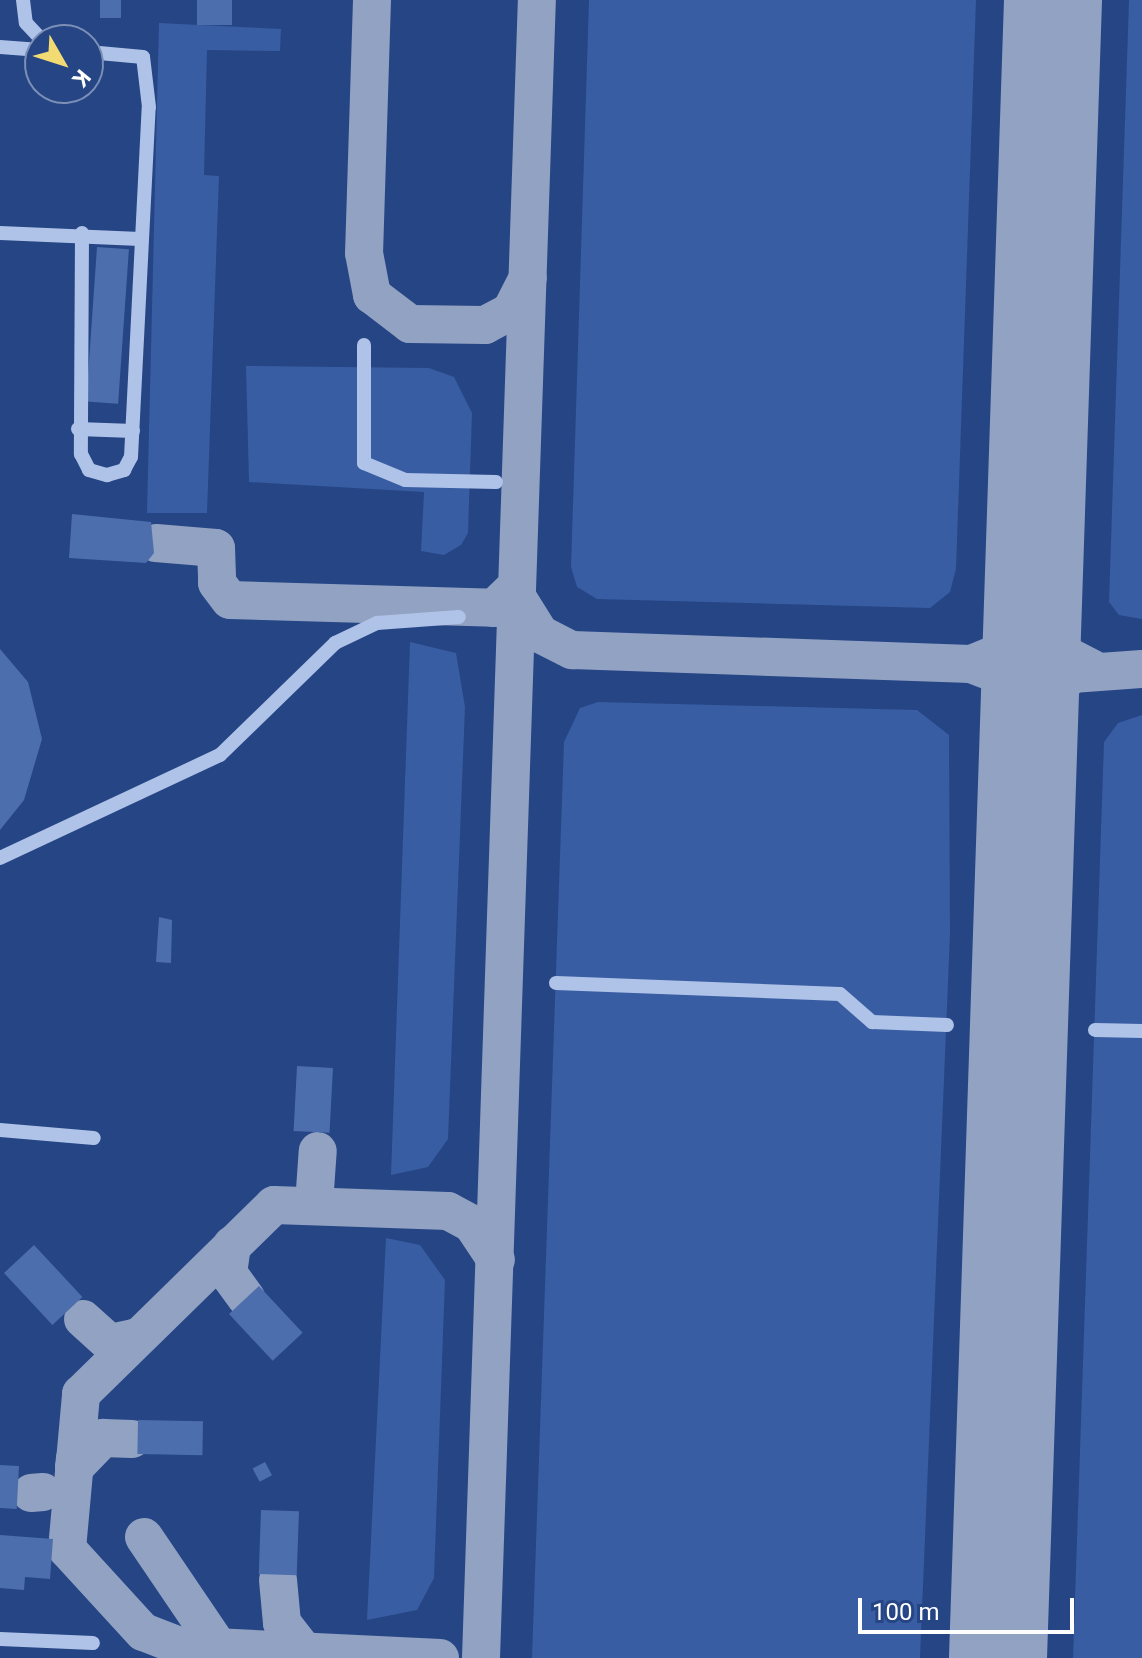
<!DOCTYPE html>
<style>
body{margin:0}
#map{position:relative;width:1142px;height:1658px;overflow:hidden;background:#254585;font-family:Roboto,sans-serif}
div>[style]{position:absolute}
.green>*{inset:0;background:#395da2}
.taxiway>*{height:38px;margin:-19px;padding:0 19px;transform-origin:19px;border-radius:19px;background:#92a2c2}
.runway>*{height:98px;margin:-49px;padding:0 49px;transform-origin:49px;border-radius:49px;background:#92a2c2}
.building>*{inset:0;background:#4d6ead;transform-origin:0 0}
.minor>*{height:14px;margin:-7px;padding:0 7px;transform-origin:7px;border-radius:7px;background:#afc3e8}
span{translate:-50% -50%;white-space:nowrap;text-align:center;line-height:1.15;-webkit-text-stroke:7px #254585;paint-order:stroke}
.north{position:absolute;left:24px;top:24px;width:80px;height:80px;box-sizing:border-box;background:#254585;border:2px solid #7c8fb6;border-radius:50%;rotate:129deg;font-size:22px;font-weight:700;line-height:32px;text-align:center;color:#fff}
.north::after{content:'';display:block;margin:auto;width:28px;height:36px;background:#f2db73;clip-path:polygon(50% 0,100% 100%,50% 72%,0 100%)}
.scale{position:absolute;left:858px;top:1598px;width:216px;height:36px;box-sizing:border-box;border:4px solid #fff;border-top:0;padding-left:10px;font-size:24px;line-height:28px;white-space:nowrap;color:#fff;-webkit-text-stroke:6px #254585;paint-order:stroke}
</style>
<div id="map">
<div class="green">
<div style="clip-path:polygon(589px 0,976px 0,956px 569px,950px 592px,930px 608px,597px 599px,577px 587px,571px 567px)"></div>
<div style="clip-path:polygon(1129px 0,1142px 0,1142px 619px,1119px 615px,1109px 602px)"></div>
<div style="clip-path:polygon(159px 23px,281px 29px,280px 51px,207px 50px,204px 175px,219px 176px,207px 513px,147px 513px)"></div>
<div style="clip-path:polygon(246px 366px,429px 368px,454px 377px,472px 413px,468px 533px,461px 545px,444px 555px,421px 551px,424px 492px,249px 482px)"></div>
<div style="clip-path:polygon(410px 642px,456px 653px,465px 707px,448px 1139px,428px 1167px,391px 1175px)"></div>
<div style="clip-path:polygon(598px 702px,917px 710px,949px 735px,950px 934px,920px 1658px,532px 1658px,564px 742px,580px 708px)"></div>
<div style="clip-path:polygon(1142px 715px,1142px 1658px,1073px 1658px,1104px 742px,1118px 723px)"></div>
<div style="clip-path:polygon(386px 1238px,420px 1245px,445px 1280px,434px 1578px,417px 1610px,367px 1620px)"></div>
</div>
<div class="taxiway">
<div style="left:372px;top:0;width:253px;rotate:91.8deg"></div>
<div style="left:364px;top:253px;width:43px;rotate:79.2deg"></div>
<div style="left:372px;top:295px;width:48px;rotate:37.3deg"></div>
<div style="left:410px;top:324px;width:75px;rotate:0.8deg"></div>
<div style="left:485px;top:325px;width:30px;rotate:-28deg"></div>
<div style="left:511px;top:311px;width:37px;rotate:-63deg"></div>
<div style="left:156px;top:543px;width:60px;rotate:4.8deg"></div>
<div style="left:216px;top:548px;width:35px;rotate:88deg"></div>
<div style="left:217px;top:583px;width:21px;rotate:53deg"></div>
<div style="left:230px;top:600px;width:264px;rotate:1.7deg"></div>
<div style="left:494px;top:608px;width:32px;rotate:-44deg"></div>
<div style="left:517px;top:597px;width:44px;rotate:58.1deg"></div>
<div style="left:540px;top:634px;width:36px;rotate:27deg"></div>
<div style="left:572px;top:650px;width:399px;rotate:2deg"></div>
<div style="left:971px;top:664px;width:28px;rotate:21deg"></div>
<div style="left:997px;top:674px;width:52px;rotate:50.5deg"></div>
<div style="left:1030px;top:714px;width:58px;rotate:-43.6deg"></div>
<div style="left:1072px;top:674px;width:70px;rotate:-4.1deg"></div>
<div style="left:1033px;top:612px;width:48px;rotate:56deg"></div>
<div style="left:1060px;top:652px;width:36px;rotate:27deg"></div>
<div style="left:971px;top:664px;width:37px;rotate:-22deg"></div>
<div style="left:1005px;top:650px;width:47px;rotate:-53.6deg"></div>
<div style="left:315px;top:1190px;width:39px;rotate:-86deg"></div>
<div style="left:232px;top:1245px;width:28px;rotate:98deg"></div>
<div style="left:228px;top:1273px;width:31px;rotate:54deg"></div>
<div style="left:83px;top:1319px;width:36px;rotate:42deg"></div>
<div style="left:110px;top:1343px;width:25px;rotate:-12deg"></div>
<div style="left:134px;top:1338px;width:11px;rotate:139deg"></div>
<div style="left:75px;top:1458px;width:10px;rotate:96deg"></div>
<div style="left:74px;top:1468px;width:42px;rotate:-46deg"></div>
<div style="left:103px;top:1438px;width:29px;rotate:2deg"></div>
<div style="left:31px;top:1493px;width:12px;rotate:-5deg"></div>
<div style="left:144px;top:1537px;width:130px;rotate:55.9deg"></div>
<div style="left:278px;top:1580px;width:43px;rotate:84.7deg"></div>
<div style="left:282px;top:1623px;width:33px;rotate:52deg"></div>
<div style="left:302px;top:1649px;width:13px;rotate:138deg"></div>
<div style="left:440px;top:1658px;width:263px;rotate:-177.2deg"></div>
<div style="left:177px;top:1645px;width:36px;rotate:-159deg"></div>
<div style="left:143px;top:1632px;width:113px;rotate:-132.5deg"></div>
<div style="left:67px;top:1549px;width:156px;rotate:-84.8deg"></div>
<div style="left:81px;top:1394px;width:270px;rotate:-44.4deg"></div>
<div style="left:274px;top:1205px;width:174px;rotate:2deg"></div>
<div style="left:448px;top:1211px;width:27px;rotate:28deg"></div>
<div style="left:472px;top:1224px;width:43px;rotate:56.3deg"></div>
<div style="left:481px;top:1658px;width:1659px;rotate:-88.07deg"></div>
</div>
<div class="runway">
<div style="left:998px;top:1658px;width:1659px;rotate:-88.1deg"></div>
</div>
<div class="building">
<div style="left:100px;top:0;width:21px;height:18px"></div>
<div style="left:197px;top:0;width:35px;height:25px"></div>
<div style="left:97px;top:247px;width:32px;height:155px;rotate:4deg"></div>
<div style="clip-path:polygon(72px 514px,151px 522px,154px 553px,146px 563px,69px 558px)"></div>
<div style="clip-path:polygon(0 649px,28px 682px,42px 739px,24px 800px,0 830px)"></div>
<div style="clip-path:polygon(159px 917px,172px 920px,171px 963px,156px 962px)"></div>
<div style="left:297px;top:1066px;width:36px;height:65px;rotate:3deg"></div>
<div style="left:34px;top:1245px;width:71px;height:41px;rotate:47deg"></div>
<div style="left:259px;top:1286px;width:64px;height:41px;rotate:47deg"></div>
<div style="left:138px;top:1420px;width:65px;height:34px;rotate:1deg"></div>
<div style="left:265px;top:1462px;width:15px;height:14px;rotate:62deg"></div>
<div style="left:0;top:1465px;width:19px;height:43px;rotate:3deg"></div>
<div style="left:261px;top:1510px;width:38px;height:64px;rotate:2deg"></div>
<div style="clip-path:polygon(0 1535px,53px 1539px,50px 1579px,25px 1577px,24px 1590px,0 1588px)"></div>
</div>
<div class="minor">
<div style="left:23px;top:0;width:23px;rotate:83deg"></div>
<div style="left:26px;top:23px;width:23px;rotate:47deg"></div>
<div style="left:0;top:47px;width:40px;rotate:4.3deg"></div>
<div style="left:0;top:233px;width:140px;rotate:2.5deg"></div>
<div style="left:82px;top:233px;width:221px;rotate:90.3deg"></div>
<div style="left:81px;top:454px;width:18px;rotate:63deg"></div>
<div style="left:89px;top:470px;width:19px;rotate:16deg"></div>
<div style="left:107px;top:475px;width:18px;rotate:-16deg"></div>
<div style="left:124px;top:470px;width:15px;rotate:-62deg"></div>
<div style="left:131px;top:457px;width:350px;rotate:-87.1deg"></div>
<div style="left:149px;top:107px;width:50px;rotate:-96.8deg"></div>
<div style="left:143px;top:57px;width:55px;rotate:-174.8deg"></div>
<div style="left:364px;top:345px;width:118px;rotate:90deg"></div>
<div style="left:364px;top:463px;width:44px;rotate:22.5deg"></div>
<div style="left:405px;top:480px;width:91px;rotate:1.3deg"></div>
<div style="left:78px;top:429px;width:55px;rotate:2.1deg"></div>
<div style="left:0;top:858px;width:243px;rotate:-25.1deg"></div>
<div style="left:220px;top:755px;width:161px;rotate:-44.2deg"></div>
<div style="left:335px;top:643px;width:47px;rotate:-25.5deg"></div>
<div style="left:377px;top:623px;width:82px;rotate:-4.2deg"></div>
<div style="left:556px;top:983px;width:284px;rotate:2.2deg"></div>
<div style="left:840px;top:994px;width:43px;rotate:41.2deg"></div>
<div style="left:872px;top:1022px;width:75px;rotate:2.3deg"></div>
<div style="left:1095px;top:1030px;width:47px;rotate:1.2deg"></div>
<div style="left:0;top:1130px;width:94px;rotate:4.9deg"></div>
<div style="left:0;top:1639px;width:93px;rotate:2.5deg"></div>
</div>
<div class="north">K</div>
<div class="scale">100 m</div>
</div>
